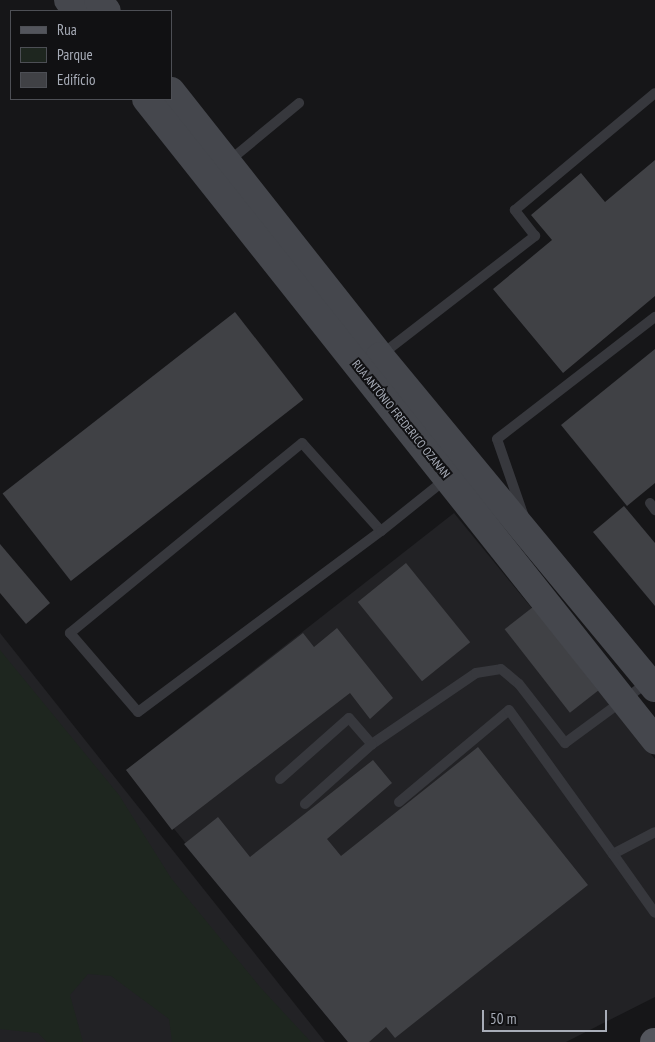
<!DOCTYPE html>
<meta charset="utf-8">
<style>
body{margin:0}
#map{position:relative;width:655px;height:1042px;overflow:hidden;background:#161618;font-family:"PT Sans Narrow",sans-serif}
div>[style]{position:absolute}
.built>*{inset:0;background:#222225}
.green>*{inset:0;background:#1e261f}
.building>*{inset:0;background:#404145;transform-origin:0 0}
.lane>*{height:10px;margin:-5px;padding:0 5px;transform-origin:5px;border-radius:5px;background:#37383d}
.secondary>*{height:28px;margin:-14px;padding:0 14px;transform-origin:14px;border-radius:14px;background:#45474d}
.primary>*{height:28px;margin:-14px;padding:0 14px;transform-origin:14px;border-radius:14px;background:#53555c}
span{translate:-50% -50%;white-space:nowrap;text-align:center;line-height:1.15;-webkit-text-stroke:4px #111113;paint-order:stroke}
.street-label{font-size:12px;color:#a8adb8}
.legend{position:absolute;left:10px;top:10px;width:162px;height:90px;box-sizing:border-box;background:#111113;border:1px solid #4d4f55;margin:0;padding:6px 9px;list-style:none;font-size:15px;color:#a8adb8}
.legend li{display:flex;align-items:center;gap:10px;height:25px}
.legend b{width:25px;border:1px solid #4d4f55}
.scale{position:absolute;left:482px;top:1010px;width:125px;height:22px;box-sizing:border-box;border:2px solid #a8adb8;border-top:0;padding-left:6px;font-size:15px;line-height:18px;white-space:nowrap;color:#a8adb8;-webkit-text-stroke:4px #111113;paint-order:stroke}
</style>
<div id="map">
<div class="built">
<div style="clip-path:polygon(454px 513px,655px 759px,655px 997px,566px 1042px,348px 1042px,126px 770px)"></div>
<div style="clip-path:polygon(0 633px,198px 882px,325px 1042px,0 1042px)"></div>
</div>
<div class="green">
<div style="clip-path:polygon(0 650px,119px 795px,171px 878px,260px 987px,311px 1042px,172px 1042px,169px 1019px,111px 976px,88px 974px,70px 995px,83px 1042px,47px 1042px,38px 1033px,0 1029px)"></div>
</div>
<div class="building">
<div style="clip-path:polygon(655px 160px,655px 296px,563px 373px,493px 289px,552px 240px,531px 215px,581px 173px,605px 202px)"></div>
<div style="left:235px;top:312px;width:111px;height:295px;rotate:52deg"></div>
<div style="clip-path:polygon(655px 349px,655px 483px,627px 506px,561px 425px)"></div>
<div style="clip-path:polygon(624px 506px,655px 543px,655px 606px,593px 532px)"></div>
<div style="clip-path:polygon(0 544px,50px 603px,26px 624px,0 593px)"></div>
<div style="left:406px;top:563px;width:102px;height:62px;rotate:51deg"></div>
<div style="left:533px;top:607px;width:106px;height:36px;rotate:52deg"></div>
<div style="clip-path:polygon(337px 628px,393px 698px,370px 719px,350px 693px,172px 830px,126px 770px,303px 633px,314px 647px)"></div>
<div style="clip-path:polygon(478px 747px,588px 885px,395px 1038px,386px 1027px,369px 1042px,348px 1042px,184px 844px,218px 817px,250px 857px,373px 760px,392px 783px,327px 839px,341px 856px)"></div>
</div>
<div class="lane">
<div style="left:229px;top:161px;width:91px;rotate:-39.6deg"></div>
<div style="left:381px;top:355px;width:195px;rotate:-37.7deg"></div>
<div style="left:535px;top:236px;width:33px;rotate:-128deg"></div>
<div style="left:515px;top:210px;width:182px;rotate:-39.9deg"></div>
<div style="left:650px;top:503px;width:9px;rotate:54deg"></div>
<div style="left:523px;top:514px;width:79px;rotate:-109.1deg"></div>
<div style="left:497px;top:439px;width:200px;rotate:-37.7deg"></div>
<div style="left:381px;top:531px;width:118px;rotate:-131.9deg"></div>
<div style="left:302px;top:443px;width:300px;rotate:140.7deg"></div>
<div style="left:70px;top:633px;width:104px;rotate:49.3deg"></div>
<div style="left:138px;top:712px;width:303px;rotate:-36.7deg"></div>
<div style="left:381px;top:531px;width:83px;rotate:-38.7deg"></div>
<div style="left:372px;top:744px;width:126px;rotate:-34.3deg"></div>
<div style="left:476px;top:673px;width:25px;rotate:-9deg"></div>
<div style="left:501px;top:669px;width:23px;rotate:40deg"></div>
<div style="left:519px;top:684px;width:75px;rotate:52.1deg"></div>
<div style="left:565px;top:743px;width:103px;rotate:-36.3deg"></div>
<div style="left:280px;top:779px;width:92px;rotate:-41.5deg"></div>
<div style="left:349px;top:718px;width:35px;rotate:49deg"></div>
<div style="left:372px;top:744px;width:90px;rotate:138.2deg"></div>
<div style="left:399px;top:802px;width:143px;rotate:-39.9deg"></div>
<div style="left:509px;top:710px;width:178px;rotate:54.2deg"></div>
<div style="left:613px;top:854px;width:47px;rotate:-27.6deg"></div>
<div style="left:613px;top:854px;width:72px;rotate:54.6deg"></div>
</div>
<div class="secondary">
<div style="left:68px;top:0;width:14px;rotate:51deg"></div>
<div style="left:98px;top:0;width:14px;rotate:51deg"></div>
<div style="left:171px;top:91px;width:337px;rotate:51.7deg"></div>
<div style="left:380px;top:356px;width:431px;rotate:50.4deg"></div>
<div style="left:146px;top:99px;width:819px;rotate:51.55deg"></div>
</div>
<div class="primary">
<div style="left:654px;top:1042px;width:1px"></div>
</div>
<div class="street-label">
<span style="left:401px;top:419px;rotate:51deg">RUA ANTÔNIO FREDERICO OZANAN</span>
</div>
<ul class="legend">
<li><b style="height:6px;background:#53555c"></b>Rua</li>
<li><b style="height:14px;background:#1e261f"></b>Parque</li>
<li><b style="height:14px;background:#404145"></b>Edifício</li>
</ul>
<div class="scale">50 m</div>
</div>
